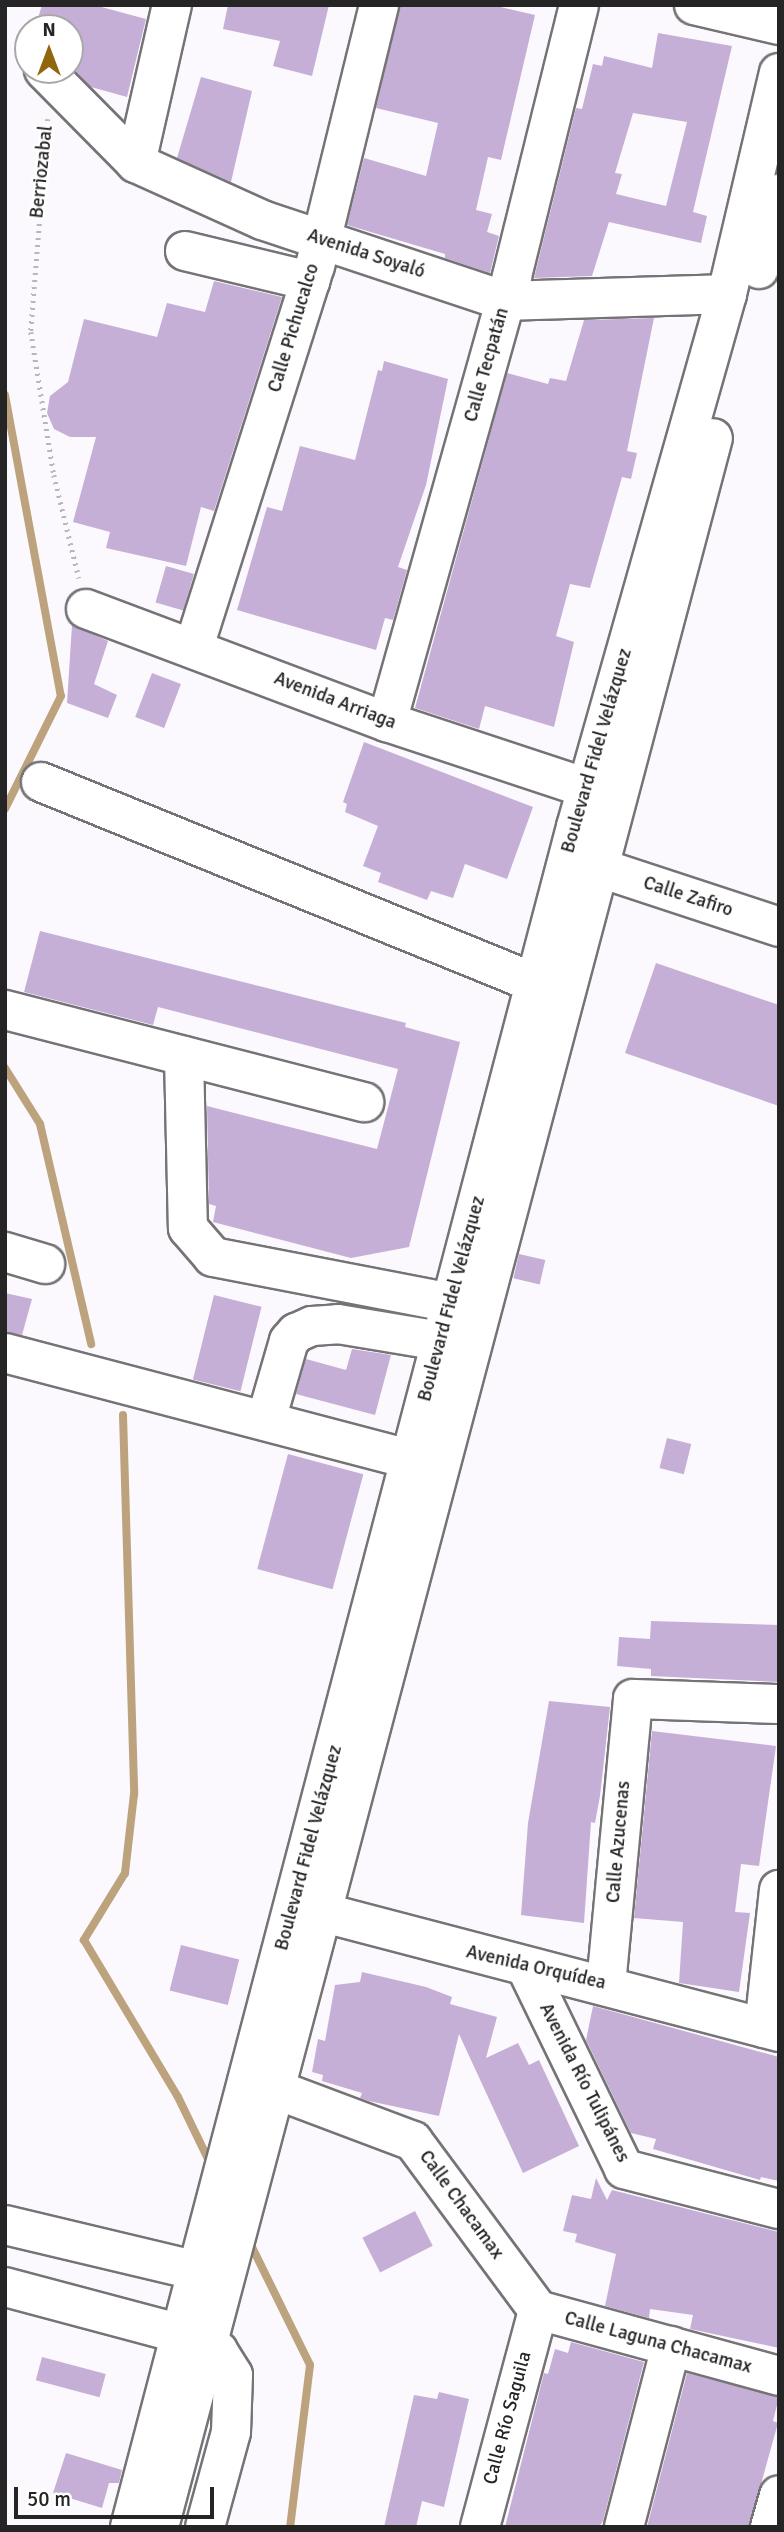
<!DOCTYPE html>
<meta charset="utf-8">
<style>
body{margin:0}
#map{position:relative;width:784px;height:2532px;overflow:hidden;background:#fbf9fd;font-family:Signika,sans-serif}
div>[style]{position:absolute}
.stream>*{height:8px;margin:-4px;padding:0 4px;transform-origin:4px;border-radius:4px;background:#bca37d}
.building>*{inset:0;background:#c6afd6;transform-origin:0 0}
.path>*{height:4.5px;margin-top:-2.25px;transform-origin:0;background:repeating-linear-gradient(90deg,#b7b6b9 0 2px,transparent 0 7px)}
.roads{filter:drop-shadow(2px 0 #767377) drop-shadow(-2px 0 #767377) drop-shadow(0 2px #767377) drop-shadow(0 -2px #767377)}
.minor>*{height:38px;margin:-19px;padding:0 19px;transform-origin:19px;border-radius:19px;background:#fff}
.major>*{height:38px;margin:-19px;padding:0 19px;transform-origin:19px;border-radius:19px;background:#fff}
span{translate:-50% -50%;white-space:nowrap;text-align:center;line-height:1.15;-webkit-text-stroke:5px #fff;paint-order:stroke}
.street-label{font-size:19px;color:#262526}
.frame{position:absolute;inset:0;border:7px solid #262526;pointer-events:none}
.north{position:absolute;left:14px;top:14px;width:70px;height:70px;box-sizing:border-box;background:#fff;border:2px solid #a8a8a8;border-radius:50%;rotate:0deg;font-size:19px;font-weight:700;line-height:28px;text-align:center;color:#262526}
.north::after{content:'';display:block;margin:auto;width:24px;height:32px;background:#90660e;clip-path:polygon(50% 0,100% 100%,50% 72%,0 100%)}
.scale{position:absolute;left:14px;top:2487px;width:200px;height:32px;box-sizing:border-box;border:4px solid #262526;border-top:0;padding-left:9px;font-size:21px;line-height:24px;white-space:nowrap;color:#262526;-webkit-text-stroke:5px #fff;paint-order:stroke}
</style>
<div id="map">
<div class="stream">
<div style="left:5px;top:395px;width:306px;rotate:79.5deg"></div>
<div style="left:61px;top:696px;width:126px;rotate:116.4deg"></div>
<div style="left:5px;top:1068px;width:66px;rotate:58deg"></div>
<div style="left:40px;top:1124px;width:226px;rotate:76.9deg"></div>
<div style="left:123px;top:1415px;width:379px;rotate:88.3deg"></div>
<div style="left:134px;top:1794px;width:80px;rotate:96.5deg"></div>
<div style="left:125px;top:1873px;width:79px;rotate:121.5deg"></div>
<div style="left:84px;top:1940px;width:183px;rotate:59.1deg"></div>
<div style="left:178px;top:2097px;width:78px;rotate:64.1deg"></div>
<div style="left:249px;top:2241px;width:138px;rotate:63.8deg"></div>
<div style="left:310px;top:2365px;width:163px;rotate:97deg"></div>
</div>
<div class="building">
<div style="clip-path:polygon(42px 5px,94px 5px,146px 19px,127px 97px,91px 87px,74px 69px,77px 58px,70px 57px,70px 28px,35px 28px)"></div>
<div style="clip-path:polygon(228px 5px,329px 5px,312px 76px,273px 66px,280px 41px,223px 29px)"></div>
<div style="clip-path:polygon(400px 5px,492px 5px,535px 15px,501px 160px,488px 157px,476px 210px,492px 214px,487px 232px,499px 236px,490px 273px,445px 258px,445px 254px,347px 225px,364px 158px,426px 176px,438px 123px,376px 108px)"></div>
<div style="clip-path:polygon(evenodd,658px 33px,732px 46px,693px 212px,707px 216px,701px 243px,609px 222px,592px 276px,534px 278px,576px 108px,582px 109px,593px 64px,602px 66px,604px 56px,652px 68px,658px 33px,633px 113px,687px 122px,666px 206px,616px 194px,622px 174px,615px 173px,633px 113px)"></div>
<div style="clip-path:polygon(201px 77px,252px 91px,231px 182px,177px 158px)"></div>
<div style="clip-path:polygon(214px 281px,282px 297px,214px 511px,201px 507px,186px 566px,106px 548px,110px 532px,73px 522px,96px 437px,70px 437px,54px 429px,47px 413px,50px 396px,68px 382px,84px 319px,157px 337px,167px 303px,205px 312px)"></div>
<div style="clip-path:polygon(654px 318px,627px 451px,637px 453px,631px 479px,622px 477px,590px 588px,570px 584px,556px 636px,574px 642px,554px 727px,485px 706px,479px 729px,415px 708px,507px 373px,548px 384px,550px 378px,566px 381px,584px 320px)"></div>
<div style="clip-path:polygon(384px 361px,448px 379px,426px 485px,398px 567px,407px 570px,393px 620px,385px 618px,376px 650px,237px 610px,267px 507px,282px 511px,300px 446px,355px 460px,378px 370px,382px 371px)"></div>
<div style="left:166px;top:566px;width:29px;height:38px;rotate:16deg"></div>
<div style="clip-path:polygon(72px 625px,108px 641px,94px 684px,117px 695px,108px 718px,67px 703px)"></div>
<div style="left:152px;top:673px;width:31px;height:47px;rotate:21deg"></div>
<div style="clip-path:polygon(364px 742px,533px 807px,507px 879px,465px 864px,453px 898px,431px 891px,427px 900px,378px 882px,381px 873px,363px 866px,378px 826px,345px 812px,347px 804px,343px 802px)"></div>
<div style="clip-path:polygon(40px 931px,406px 1023px,405px 1027px,460px 1042px,409px 1247px,351px 1258px,213px 1222px,216px 1206px,209px 1204px,207px 1106px,377px 1149px,398px 1069px,158px 1007px,153px 1025px,24px 992px)"></div>
<div style="clip-path:polygon(656px 963px,779px 1005px,779px 1106px,625px 1053px)"></div>
<div style="left:519px;top:1254px;width:27px;height:25px;rotate:13deg"></div>
<div style="clip-path:polygon(5px 1293px,32px 1299px,22px 1335px,5px 1332px)"></div>
<div style="left:214px;top:1295px;width:49px;height:87px;rotate:14deg"></div>
<div style="clip-path:polygon(352px 1349px,391px 1355px,375px 1415px,296px 1394px,306px 1359px,346px 1370px)"></div>
<div style="left:667px;top:1438px;width:25px;height:31px;rotate:14deg"></div>
<div style="left:288px;top:1454px;width:78px;height:119px;rotate:15deg"></div>
<div style="clip-path:polygon(651px 1621px,779px 1625px,779px 1682px,651px 1676px,651px 1669px,617px 1666px,619px 1637px,650px 1639px)"></div>
<div style="clip-path:polygon(549px 1701px,610px 1707px,600px 1796px,595px 1823px,591px 1822px,584px 1923px,521px 1915px,528px 1823px)"></div>
<div style="clip-path:polygon(652px 1731px,776px 1746px,759px 1866px,741px 1864px,735px 1912px,750px 1913px,739px 1992px,679px 1983px,683px 1922px,634px 1918px)"></div>
<div style="left:181px;top:1945px;width:60px;height:47px;rotate:14deg"></div>
<div style="clip-path:polygon(362px 1972px,426px 1987px,452px 1997px,450px 2004px,497px 2017px,486px 2058px,518px 2043px,529px 2065px,539px 2060px,579px 2146px,523px 2173px,459px 2034px,439px 2116px,369px 2101px,360px 2098px,362px 2093px,322px 2081px,323px 2075px,312px 2072px,318px 2039px,325px 2041px,335px 1985px,360px 1982px)"></div>
<div style="clip-path:polygon(593px 2006px,779px 2057px,779px 2181px,761px 2177px,760px 2180px,653px 2149px,656px 2139px,631px 2133px,586px 2040px)"></div>
<div style="clip-path:polygon(596px 2178px,607px 2200px,612px 2190px,779px 2232px,779px 2348px,690px 2329px,693px 2315px,650px 2309px,649px 2318px,605px 2306px,616px 2254px,575px 2242px,577px 2234px,563px 2231px,572px 2195px,591px 2199px)"></div>
<div style="left:415px;top:2211px;width:39px;height:59px;rotate:63deg"></div>
<div style="clip-path:polygon(571px 2342px,644px 2362px,603px 2521px,599px 2527px,505px 2527px,544px 2373px,548px 2374px,555px 2349px,568px 2353px)"></div>
<div style="left:42px;top:2357px;width:66px;height:24px;rotate:15deg"></div>
<div style="clip-path:polygon(687px 2373px,779px 2397px,773px 2421px,778px 2423px,749px 2527px,647px 2527px)"></div>
<div style="clip-path:polygon(439px 2392px,469px 2399px,444px 2507px,422px 2501px,416px 2527px,384px 2527px,414px 2395px,437px 2399px)"></div>
<div style="clip-path:polygon(66px 2453px,122px 2470px,119px 2483px,109px 2483px,102px 2508px,53px 2493px)"></div>
</div>
<div class="path">
<div style="left:48px;top:119px;width:214px;rotate:94.6deg"></div>
<div style="left:31px;top:332px;width:145px;rotate:80.9deg"></div>
<div style="left:54px;top:475px;width:106px;rotate:76.4deg"></div>
</div>
<div class="roads">
<div class="minor">
<div style="left:694px;top:5px;width:87px;rotate:13.2deg"></div>
<div style="left:44px;top:70px;width:131px;rotate:45.3deg"></div>
<div style="left:136px;top:163px;width:138px;rotate:24.3deg"></div>
<div style="left:262px;top:220px;width:257px;rotate:18.4deg"></div>
<div style="left:506px;top:301px;width:221px;rotate:-1.8deg"></div>
<div style="left:136px;top:163px;width:162px;rotate:-77.2deg"></div>
<div style="left:185px;top:251px;width:129px;rotate:13.5deg"></div>
<div style="left:86px;top:609px;width:322px;rotate:20.6deg"></div>
<div style="left:387px;top:722px;width:210px;rotate:18.3deg"></div>
<div style="left:194px;top:647px;width:400px;rotate:-72.4deg"></div>
<div style="left:315px;top:266px;width:269px;rotate:-76.2deg"></div>
<div style="left:387px;top:722px;width:463px;rotate:-74.3deg"></div>
<div style="left:512px;top:276px;width:279px;rotate:-76.1deg"></div>
<div style="left:41px;top:782px;width:533px;rotate:22.14deg"></div>
<div style="left:597px;top:867px;width:192px;rotate:18.2deg"></div>
<div style="left:5px;top:1010px;width:371px;rotate:14.4deg"></div>
<div style="left:184px;top:1056px;width:172px;rotate:88.7deg"></div>
<div style="left:188px;top:1228px;width:38px;rotate:49deg"></div>
<div style="left:213px;top:1257px;width:242px;rotate:10.9deg"></div>
<div style="left:5px;top:1252px;width:42px;rotate:16.7deg"></div>
<div style="left:5px;top:1353px;width:418px;rotate:14.7deg"></div>
<div style="left:266px;top:1420px;width:82px;rotate:-73.8deg"></div>
<div style="left:289px;top:1341px;width:11px;rotate:-49deg"></div>
<div style="left:296px;top:1333px;width:17px;rotate:-24deg"></div>
<div style="left:312px;top:1326px;width:26px;rotate:-4deg"></div>
<div style="left:338px;top:1324px;width:104px;rotate:9.4deg"></div>
<div style="left:294px;top:1905px;width:501px;rotate:14.67deg"></div>
<div style="left:527px;top:1969px;width:222px;rotate:64.1deg"></div>
<div style="left:624px;top:2169px;width:160px;rotate:14.5deg"></div>
<div style="left:606px;top:1985px;width:287px;rotate:-84.6deg"></div>
<div style="left:633px;top:1699px;width:146px;rotate:2deg"></div>
<div style="left:764px;top:2028px;width:139px;rotate:-83.8deg"></div>
<div style="left:248px;top:2079px;width:176px;rotate:20.6deg"></div>
<div style="left:413px;top:2141px;width:210px;rotate:53.5deg"></div>
<div style="left:5px;top:2225px;width:198px;rotate:13.4deg"></div>
<div style="left:5px;top:2287px;width:183px;rotate:14.9deg"></div>
<div style="left:182px;top:2334px;width:40px;rotate:25deg"></div>
<div style="left:218px;top:2351px;width:28px;rotate:58deg"></div>
<div style="left:233px;top:2375px;width:57px;rotate:92deg"></div>
<div style="left:231px;top:2432px;width:98px;rotate:105.3deg"></div>
<div style="left:538px;top:2310px;width:250px;rotate:15.3deg"></div>
<div style="left:480px;top:2527px;width:225px;rotate:-75deg"></div>
<div style="left:624px;top:2527px;width:187px;rotate:-75.4deg"></div>
<div style="left:770px;top:2527px;width:33px;rotate:-74deg"></div>
</div>
<div class="major">
<div style="left:759px;top:269px;width:78px;rotate:-75.1deg"></div>
<div style="left:130px;top:2527px;width:1758px;rotate:-75.3deg"></div>
<div style="left:576px;top:827px;width:554px;rotate:-74.18deg"></div>
<div style="left:727px;top:294px;width:227px;rotate:-76.8deg"></div>
<div style="left:159px;top:2527px;width:2161px;rotate:-75.15deg"></div>
</div>
</div>
<div class="street-label">
<span style="left:42px;top:172px;rotate:-84deg">Berriozabal</span>
<span style="left:366px;top:254px;rotate:18deg">Avenida Soyaló</span>
<span style="left:294px;top:328px;rotate:-73deg">Calle Pichucalco</span>
<span style="left:487px;top:365px;rotate:-74deg">Calle Tecpatán</span>
<span style="left:335px;top:701px;rotate:21deg">Avenida Arriaga</span>
<span style="left:597px;top:751px;rotate:-74deg">Boulevard Fidel Velázquez</span>
<span style="left:688px;top:897px;rotate:18deg">Calle Zafiro</span>
<span style="left:452px;top:1299px;rotate:-75deg">Boulevard Fidel Velázquez</span>
<span style="left:619px;top:1842px;rotate:-85deg">Calle Azucenas</span>
<span style="left:309px;top:1848px;rotate:-75deg">Boulevard Fidel Velázquez</span>
<span style="left:536px;top:1968px;rotate:13deg">Avenida Orquídea</span>
<span style="left:584px;top:2083px;rotate:63deg">Avenida Río Tulipánes</span>
<span style="left:461px;top:2205px;rotate:54deg">Calle Chacamax</span>
<span style="left:658px;top:2343px;rotate:15deg">Calle Laguna Chacamax</span>
<span style="left:508px;top:2418px;rotate:-75deg">Calle Río Saguila</span>
</div>
<div class="frame"></div>
<div class="north">N</div>
<div class="scale">50 m</div>
</div>
